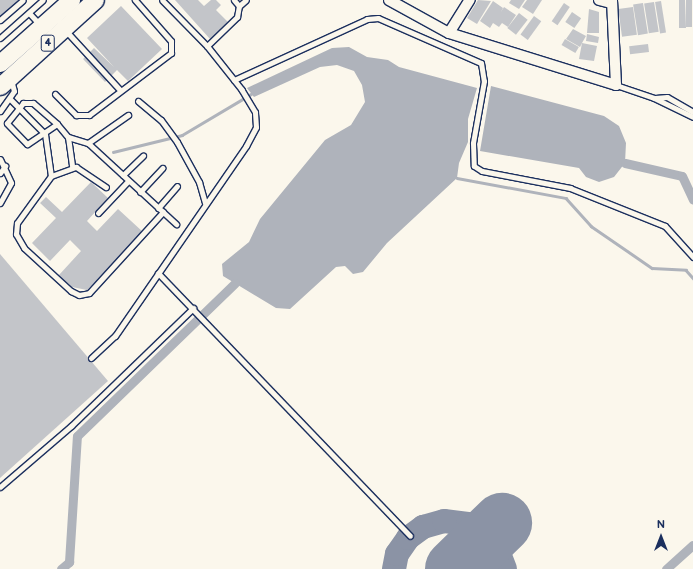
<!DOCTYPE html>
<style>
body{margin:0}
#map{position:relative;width:693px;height:569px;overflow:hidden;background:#fbf7ec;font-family:"Balsamiq Sans",sans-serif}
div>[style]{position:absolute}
.water>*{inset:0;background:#afb3bb}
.stream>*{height:2.5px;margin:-1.25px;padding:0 1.25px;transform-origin:1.25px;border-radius:1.25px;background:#afb3bb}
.canal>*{height:9px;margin:-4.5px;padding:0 4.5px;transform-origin:4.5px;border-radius:4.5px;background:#afb3bb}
.taxiway>*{height:24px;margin:-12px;padding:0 12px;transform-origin:12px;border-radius:12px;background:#8b93a5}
.runway>*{height:60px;margin:-30px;padding:0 30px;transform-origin:30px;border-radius:30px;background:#8b93a5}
.building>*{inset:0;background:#c3c5c9;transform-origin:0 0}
.roads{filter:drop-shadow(1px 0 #1b2f5e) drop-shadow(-1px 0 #1b2f5e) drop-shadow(0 1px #1b2f5e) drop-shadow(0 -1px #1b2f5e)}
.service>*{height:5px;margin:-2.5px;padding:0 2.5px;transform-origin:2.5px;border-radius:2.5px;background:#fbf7ec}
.minor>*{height:10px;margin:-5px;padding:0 5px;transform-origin:5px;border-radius:5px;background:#fbf7ec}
.trunk>*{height:17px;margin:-8.5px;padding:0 8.5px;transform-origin:8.5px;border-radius:8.5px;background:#fbf7ec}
span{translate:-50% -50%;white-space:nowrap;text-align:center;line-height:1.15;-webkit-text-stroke:3px #fbf7ec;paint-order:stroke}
.shield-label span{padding:1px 3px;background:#fbf7ec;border:1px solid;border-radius:3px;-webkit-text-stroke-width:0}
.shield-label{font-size:11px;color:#1b2f5e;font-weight:700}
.north{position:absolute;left:641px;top:517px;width:40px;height:40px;-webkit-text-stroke:3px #fbf7ec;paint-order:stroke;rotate:0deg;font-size:11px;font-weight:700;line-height:16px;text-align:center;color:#1b2f5e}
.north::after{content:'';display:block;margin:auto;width:14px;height:18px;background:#1b2f5e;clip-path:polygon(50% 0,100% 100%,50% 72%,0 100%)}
</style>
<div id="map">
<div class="water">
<div style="clip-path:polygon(349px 47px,367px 57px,388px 60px,399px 67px,477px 88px,468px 119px,468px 142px,459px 163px,457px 178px,387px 243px,363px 272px,353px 274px,345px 266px,336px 267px,290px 309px,276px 308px,223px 276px,222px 264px,249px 242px,260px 219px,325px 140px,351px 125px,365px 102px,362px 85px,354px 71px,337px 65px,320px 67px,254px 97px,247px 88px,332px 48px)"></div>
<div style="clip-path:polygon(491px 86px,604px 116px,619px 126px,626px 143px,625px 163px,614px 177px,599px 182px,586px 177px,579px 168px,480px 151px)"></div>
</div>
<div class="stream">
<div style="left:113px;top:152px;width:71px;rotate:-13.8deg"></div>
<div style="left:182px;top:135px;width:80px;rotate:-30.7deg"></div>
<div style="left:457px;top:178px;width:111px;rotate:10.4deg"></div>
<div style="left:566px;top:198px;width:38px;rotate:48deg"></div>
<div style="left:591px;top:226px;width:74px;rotate:34.5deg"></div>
<div style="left:652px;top:268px;width:34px;rotate:3deg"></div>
<div style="left:686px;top:270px;width:11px;rotate:49deg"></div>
</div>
<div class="canal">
<div style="left:625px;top:163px;width:58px;rotate:12.8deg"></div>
<div style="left:682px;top:176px;width:26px;rotate:65deg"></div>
<div style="left:61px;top:569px;width:11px;rotate:-41deg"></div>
<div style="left:69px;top:562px;width:126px;rotate:-86.4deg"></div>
<div style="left:77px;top:436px;width:220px;rotate:-44.1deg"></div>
<div style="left:666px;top:569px;width:36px;rotate:-42deg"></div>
</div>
<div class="taxiway">
<div style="left:394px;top:569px;width:15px;rotate:-79deg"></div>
<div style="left:397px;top:554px;width:19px;rotate:-55deg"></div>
<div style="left:408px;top:538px;width:19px;rotate:-36deg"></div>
<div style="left:423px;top:527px;width:22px;rotate:-16deg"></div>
<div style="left:444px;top:521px;width:24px;rotate:7deg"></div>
<div style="left:468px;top:524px;width:17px;rotate:28deg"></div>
<div style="left:483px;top:532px;width:21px;rotate:49deg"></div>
<div style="left:497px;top:548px;width:22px;rotate:69deg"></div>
</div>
<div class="runway">
<div style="left:455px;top:569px;width:66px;rotate:-44.4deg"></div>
</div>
<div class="building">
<div style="clip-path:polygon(0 0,19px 0,0 17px)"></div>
<div style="clip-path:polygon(175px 0,198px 0,204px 6px,211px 0,216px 0,221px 5px,216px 10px,229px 23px,210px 39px)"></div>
<div style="clip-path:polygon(478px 0,491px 1px,477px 24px,467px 18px)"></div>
<div style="clip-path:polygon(511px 0,525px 0,519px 9px,509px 3px)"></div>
<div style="clip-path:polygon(527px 0,542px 0,533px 14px,522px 7px)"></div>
<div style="clip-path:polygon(679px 0,685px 0,686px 28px,679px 28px)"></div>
<div style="left:686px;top:0;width:6px;height:27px"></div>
<div style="clip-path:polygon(493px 1px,503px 8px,501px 12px,504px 7px,516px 15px,508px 27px,502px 23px,499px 27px,493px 23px,490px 28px,480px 21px)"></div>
<div style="left:661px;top:1px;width:32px;height:6px;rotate:81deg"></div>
<div style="left:654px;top:2px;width:30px;height:10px;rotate:81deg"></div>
<div style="left:564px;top:3px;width:7px;height:22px;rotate:34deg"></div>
<div style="left:643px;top:3px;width:31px;height:10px;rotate:81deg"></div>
<div style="clip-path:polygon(121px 6px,162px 49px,128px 81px,117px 70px,105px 82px,83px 59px,94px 48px,114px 67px,87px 38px)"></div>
<div style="left:633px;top:7px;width:28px;height:15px;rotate:82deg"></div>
<div style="clip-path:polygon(589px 9px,599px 12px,599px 33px,587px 33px)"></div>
<div style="left:572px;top:12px;width:11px;height:12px;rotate:34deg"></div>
<div style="left:519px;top:13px;width:11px;height:19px;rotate:38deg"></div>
<div style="left:534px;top:16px;width:9px;height:23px;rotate:36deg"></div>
<div style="clip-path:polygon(573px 29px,586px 36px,582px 43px,597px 46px,594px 61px,579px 59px,582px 43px,580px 47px,566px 39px)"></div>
<div style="clip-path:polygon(587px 34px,599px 37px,598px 43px,586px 41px)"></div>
<div style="left:565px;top:39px;width:16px;height:7px;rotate:30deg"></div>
<div style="left:648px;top:44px;width:8px;height:19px;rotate:83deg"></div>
<div style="clip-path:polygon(91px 182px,108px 198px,87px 221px,97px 231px,118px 209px,143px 232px,87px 290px,72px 287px,59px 275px,81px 251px,70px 240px,50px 261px,32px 243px,56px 218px,40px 203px,46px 197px,62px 212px)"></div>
<div style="clip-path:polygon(0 254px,108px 381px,0 478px)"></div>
</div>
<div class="roads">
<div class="service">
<div style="left:239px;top:6px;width:9px;rotate:-41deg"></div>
<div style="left:29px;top:13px;width:16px;rotate:47deg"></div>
<div style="left:0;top:20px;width:30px;rotate:-41deg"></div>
<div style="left:66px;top:31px;width:80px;rotate:47.5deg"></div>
<div style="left:0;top:38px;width:57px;rotate:-41.5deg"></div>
<div style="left:207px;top:46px;width:42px;rotate:-44deg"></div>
<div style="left:237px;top:17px;width:11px;rotate:-80deg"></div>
<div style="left:239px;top:6px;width:8px;rotate:-130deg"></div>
<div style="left:234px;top:80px;width:146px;rotate:-24.6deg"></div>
<div style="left:367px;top:19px;width:11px;rotate:-5deg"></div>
<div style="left:378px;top:18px;width:112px;rotate:23.6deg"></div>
<div style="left:481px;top:63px;width:18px;rotate:81deg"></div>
<div style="left:484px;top:81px;width:63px;rotate:100.1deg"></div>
<div style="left:473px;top:143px;width:23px;rotate:88deg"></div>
<div style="left:474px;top:166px;width:9px;rotate:32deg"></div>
<div style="left:482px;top:171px;width:90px;rotate:10.9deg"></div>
<div style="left:570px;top:188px;width:102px;rotate:21.8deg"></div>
<div style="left:665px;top:226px;width:42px;rotate:47.9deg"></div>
<div style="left:616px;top:85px;width:40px;rotate:18.9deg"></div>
<div style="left:654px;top:98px;width:43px;rotate:26deg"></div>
<div style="left:55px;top:94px;width:30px;rotate:45deg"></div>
<div style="left:76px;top:115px;width:13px"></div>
<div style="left:89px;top:115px;width:103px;rotate:-37.1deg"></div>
<div style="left:171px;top:53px;width:12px;rotate:-90deg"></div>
<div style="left:171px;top:41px;width:55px;rotate:-131.3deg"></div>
<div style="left:655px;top:98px;width:12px;rotate:-5deg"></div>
<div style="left:667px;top:97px;width:30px;rotate:30deg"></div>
<div style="left:10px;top:99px;width:49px;rotate:45deg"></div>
<div style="left:45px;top:134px;width:42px;rotate:81.9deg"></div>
<div style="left:51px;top:176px;width:58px;rotate:125.9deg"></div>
<div style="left:17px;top:223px;width:11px;rotate:95deg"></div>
<div style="left:16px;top:234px;width:16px;rotate:60deg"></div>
<div style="left:24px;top:248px;width:64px;rotate:42.5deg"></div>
<div style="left:71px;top:291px;width:9px;rotate:27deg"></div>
<div style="left:79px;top:295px;width:10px;rotate:-11deg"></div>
<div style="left:89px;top:293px;width:110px;rotate:-47.6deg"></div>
<div style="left:138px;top:101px;width:30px;rotate:40deg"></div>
<div style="left:161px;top:120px;width:27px;rotate:54deg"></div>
<div style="left:177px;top:142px;width:46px;rotate:61.2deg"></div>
<div style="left:199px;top:182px;width:22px;rotate:74deg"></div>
<div style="left:0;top:111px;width:24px;rotate:-55deg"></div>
<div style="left:14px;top:91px;width:11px;rotate:-105deg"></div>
<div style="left:57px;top:124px;width:36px;rotate:146deg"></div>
<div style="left:27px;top:144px;width:29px;rotate:-134deg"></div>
<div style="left:7px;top:123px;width:26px;rotate:-51deg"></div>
<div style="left:23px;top:103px;width:10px"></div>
<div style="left:33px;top:103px;width:32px;rotate:41deg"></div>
<div style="left:57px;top:124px;width:17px;rotate:50deg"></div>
<div style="left:68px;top:137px;width:21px;rotate:17deg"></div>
<div style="left:88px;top:143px;width:120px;rotate:42.6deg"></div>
<div style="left:68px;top:137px;width:30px;rotate:82deg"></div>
<div style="left:88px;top:143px;width:49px;rotate:-35deg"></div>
<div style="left:0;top:159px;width:26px;rotate:65deg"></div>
<div style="left:11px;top:183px;width:23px;rotate:119deg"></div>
<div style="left:0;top:173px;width:9px;rotate:-54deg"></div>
<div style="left:123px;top:175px;width:28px;rotate:-44deg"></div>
<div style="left:51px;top:176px;width:27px;rotate:-20deg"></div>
<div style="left:76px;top:167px;width:36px;rotate:34deg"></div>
<div style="left:140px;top:192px;width:33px;rotate:-47deg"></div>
<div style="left:158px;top:208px;width:29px;rotate:-49deg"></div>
<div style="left:98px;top:213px;width:44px;rotate:-46.8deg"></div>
<div style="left:158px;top:273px;width:364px;rotate:46.2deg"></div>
<div style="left:91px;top:358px;width:33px;rotate:-43deg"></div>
<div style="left:115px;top:336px;width:231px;rotate:-55.4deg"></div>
<div style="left:246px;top:146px;width:21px;rotate:-62deg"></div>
<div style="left:256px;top:127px;width:15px;rotate:-94deg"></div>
<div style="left:255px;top:112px;width:26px;rotate:-121deg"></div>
<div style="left:242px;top:90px;width:56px;rotate:-128.5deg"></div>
<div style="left:207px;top:46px;width:64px;rotate:-134.4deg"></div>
<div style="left:0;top:487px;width:94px;rotate:-40.7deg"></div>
<div style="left:71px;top:426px;width:170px;rotate:-44deg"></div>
</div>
<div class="minor">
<div style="left:389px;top:0;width:68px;rotate:28.8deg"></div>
<div style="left:449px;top:33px;width:175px;rotate:17.3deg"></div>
<div style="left:616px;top:85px;width:85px;rotate:-92.7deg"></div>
<div style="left:599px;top:0;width:12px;rotate:14deg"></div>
<div style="left:449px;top:33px;width:39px;rotate:-58deg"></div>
</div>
<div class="trunk">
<div style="left:0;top:63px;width:95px;rotate:-41.6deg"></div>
<div style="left:0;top:86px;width:128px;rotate:-42.2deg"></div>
</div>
</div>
<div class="shield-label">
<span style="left:48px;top:43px">4</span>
</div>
<div class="north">N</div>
</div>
